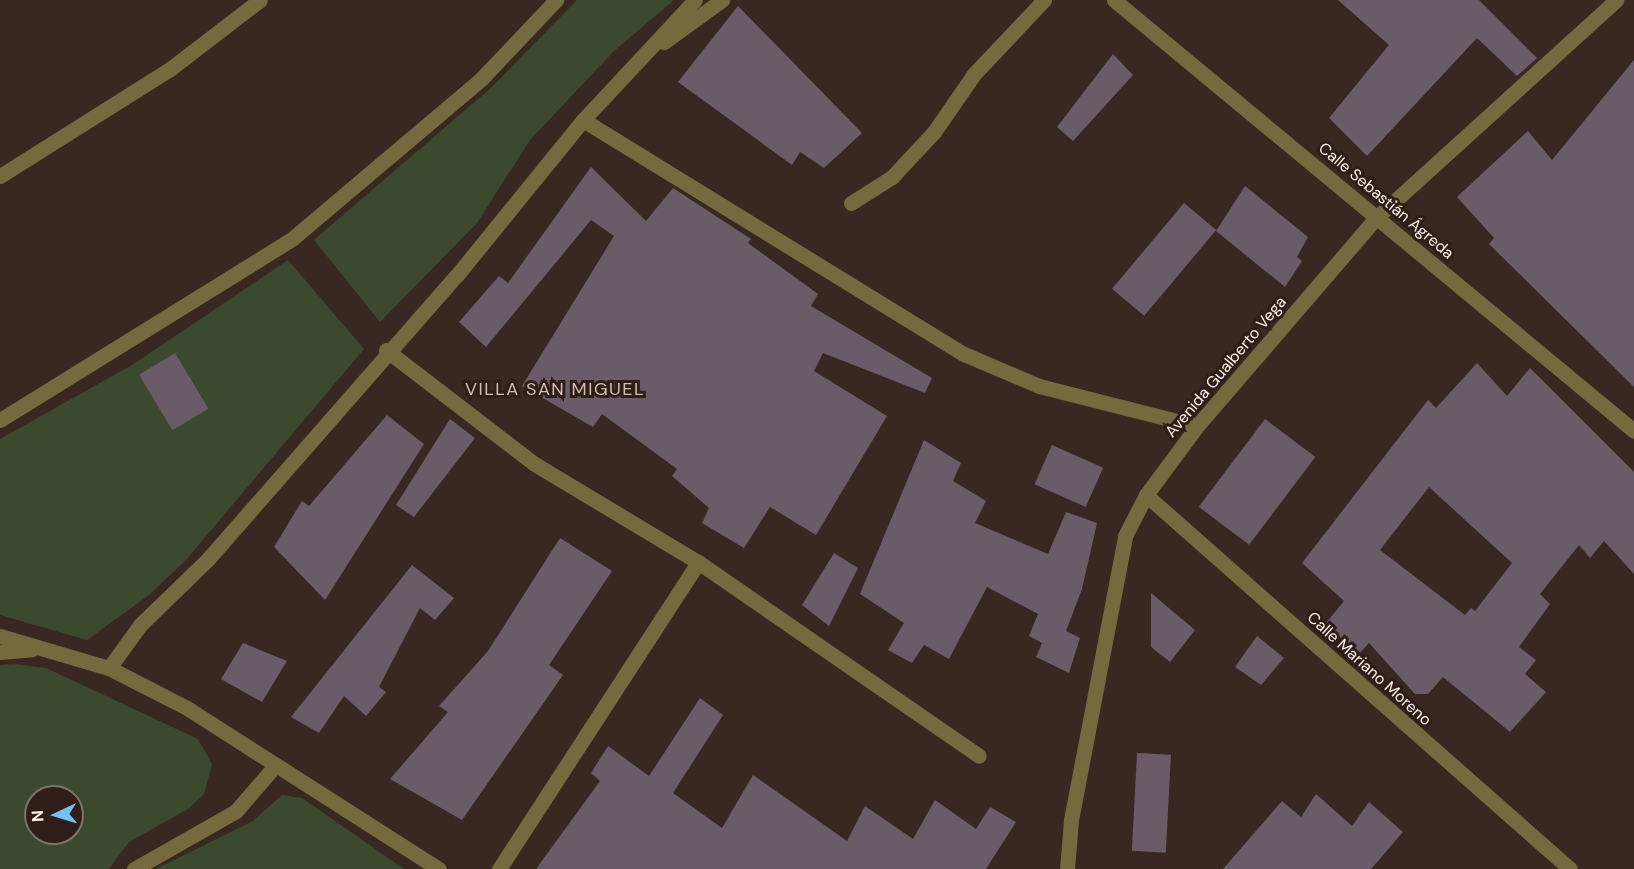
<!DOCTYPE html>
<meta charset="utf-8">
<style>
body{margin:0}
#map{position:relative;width:1634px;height:869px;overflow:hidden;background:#382821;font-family:"DM Sans",sans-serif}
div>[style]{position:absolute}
.green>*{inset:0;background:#3b4a2e}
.building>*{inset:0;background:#695b68;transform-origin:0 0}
.street>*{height:15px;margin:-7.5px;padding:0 7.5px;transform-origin:7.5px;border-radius:7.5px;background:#756a3e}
span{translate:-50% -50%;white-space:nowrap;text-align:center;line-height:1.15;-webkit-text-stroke:6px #2e1e17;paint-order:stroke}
.street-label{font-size:16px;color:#fbf0eb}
.neighbourhood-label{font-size:18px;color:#d2bdb4;letter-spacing:1.5px}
.north{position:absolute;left:24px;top:785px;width:60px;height:60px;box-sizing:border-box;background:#2e1e17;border:2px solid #80726c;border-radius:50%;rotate:266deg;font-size:16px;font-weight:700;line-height:24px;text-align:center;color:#fbf0eb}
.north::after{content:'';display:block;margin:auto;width:21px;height:27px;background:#71c1f5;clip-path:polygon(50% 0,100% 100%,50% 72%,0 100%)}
</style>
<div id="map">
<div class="green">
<div style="clip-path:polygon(577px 0,674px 0,614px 51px,530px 140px,477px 223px,380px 322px,314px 240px,492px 87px)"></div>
<div style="clip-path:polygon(288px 260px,364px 349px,185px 561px,149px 595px,87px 640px,0 615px,0 439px,132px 365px)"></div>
<div style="clip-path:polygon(evenodd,14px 664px,46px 668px,198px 739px,212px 764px,204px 794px,188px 809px,129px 842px,109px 869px,0 869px,0 665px,14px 664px,36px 797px,72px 797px,72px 833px,36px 833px,36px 797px)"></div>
<div style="clip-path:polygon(282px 795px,302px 798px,404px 869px,156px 869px,253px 821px)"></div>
</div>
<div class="building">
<div style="clip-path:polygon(1338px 0,1479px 0,1537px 58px,1517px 76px,1477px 38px,1367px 156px,1329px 118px,1389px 45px)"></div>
<div style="clip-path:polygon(738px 6px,862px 133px,824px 168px,800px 152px,792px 165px,678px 82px)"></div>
<div style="clip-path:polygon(1113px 54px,1133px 75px,1073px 141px,1057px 127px)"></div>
<div style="clip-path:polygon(1634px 60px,1634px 387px,1489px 244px,1494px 238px,1457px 197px,1528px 131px,1552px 160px)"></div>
<div style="clip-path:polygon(591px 167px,646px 221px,673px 188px,751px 239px,748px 243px,818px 294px,811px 306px,932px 378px,925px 393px,823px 353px,814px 371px,887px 416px,816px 535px,770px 507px,744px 548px,702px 523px,709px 508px,672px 476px,677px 469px,602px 414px,593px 427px,522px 386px,614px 236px,591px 220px,486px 347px,459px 322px,499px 276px,508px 283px)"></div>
<div style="clip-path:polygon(1245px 186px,1308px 237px,1297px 257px,1302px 261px,1285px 287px,1216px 231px)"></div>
<div style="left:1184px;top:203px;width:42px;height:112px;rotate:40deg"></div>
<div style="left:175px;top:353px;width:65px;height:42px;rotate:59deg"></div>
<div style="clip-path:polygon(evenodd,1477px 363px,1507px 396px,1530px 368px,1634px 472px,1634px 574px,1604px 541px,1590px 558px,1579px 545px,1540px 594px,1550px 604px,1519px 647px,1536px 660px,1525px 674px,1546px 692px,1510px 732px,1443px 677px,1428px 694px,1415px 694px,1369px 643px,1358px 655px,1326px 623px,1344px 601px,1302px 563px,1428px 400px,1436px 408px,1477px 363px,1429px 487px,1512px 563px,1475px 611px,1471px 608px,1465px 615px,1380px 550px,1429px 487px)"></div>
<div style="clip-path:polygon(387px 415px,424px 444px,325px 600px,274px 547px,302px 501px,309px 506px)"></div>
<div style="clip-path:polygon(450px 419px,475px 438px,414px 517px,396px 505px)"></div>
<div style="left:1265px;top:419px;width:63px;height:110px;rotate:37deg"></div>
<div style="clip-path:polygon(924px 440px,961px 463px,953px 481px,986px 501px,975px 523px,1048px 554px,1066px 512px,1097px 523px,1082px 589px,1066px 631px,1080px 638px,1069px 673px,1036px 657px,1042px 643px,1029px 636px,1038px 614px,987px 587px,949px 659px,924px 645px,912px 663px,888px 650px,904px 623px,860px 594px)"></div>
<div style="left:1052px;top:445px;width:56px;height:43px;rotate:24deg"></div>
<div style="clip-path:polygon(560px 538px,612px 571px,549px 665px,563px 675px,462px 820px,390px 779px,448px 712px,439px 706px,488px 651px)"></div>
<div style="clip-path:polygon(834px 553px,858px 568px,829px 626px,802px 605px)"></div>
<div style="clip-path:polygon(412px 565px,454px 598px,435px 620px,420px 608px,379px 687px,386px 692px,366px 716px,344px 696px,319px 733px,291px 717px)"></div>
<div style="clip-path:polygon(1151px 593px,1195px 630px,1170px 662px,1151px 647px)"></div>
<div style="clip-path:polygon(1257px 636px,1284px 658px,1261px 685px,1235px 667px)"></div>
<div style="clip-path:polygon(243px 643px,287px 661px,262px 702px,221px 679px)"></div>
<div style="clip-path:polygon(700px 698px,723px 715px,673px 793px,722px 828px,753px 775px,847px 841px,865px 806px,913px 839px,935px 800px,976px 829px,990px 807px,1016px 822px,986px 869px,536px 869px,600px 781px,591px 773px,608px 746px,649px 776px)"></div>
<div style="left:1137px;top:753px;width:34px;height:98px;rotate:3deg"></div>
<div style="clip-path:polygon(1316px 794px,1352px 826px,1369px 802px,1403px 832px,1371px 869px,1223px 869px,1282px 801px,1301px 817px)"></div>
</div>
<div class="street">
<div style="left:1114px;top:0;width:675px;rotate:39.65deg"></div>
<div style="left:664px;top:42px;width:72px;rotate:-35.9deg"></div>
<div style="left:583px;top:120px;width:447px;rotate:31.6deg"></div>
<div style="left:964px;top:354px;width:82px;rotate:23.1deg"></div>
<div style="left:1039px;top:386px;width:163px;rotate:14.2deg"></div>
<div style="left:0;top:176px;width:201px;rotate:-32.2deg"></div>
<div style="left:170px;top:69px;width:113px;rotate:-37.5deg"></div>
<div style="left:851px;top:203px;width:49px;rotate:-32.4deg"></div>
<div style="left:892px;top:177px;width:62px;rotate:-47deg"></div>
<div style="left:934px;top:132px;width:70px;rotate:-55.4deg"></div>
<div style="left:974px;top:74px;width:102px;rotate:-46.6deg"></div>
<div style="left:386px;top:350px;width:185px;rotate:37.5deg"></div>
<div style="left:533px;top:463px;width:192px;rotate:31deg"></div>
<div style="left:698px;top:562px;width:341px;rotate:34.6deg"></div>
<div style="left:0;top:420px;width:345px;rotate:-31.8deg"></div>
<div style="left:293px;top:238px;width:248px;rotate:-40.2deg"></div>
<div style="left:482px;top:78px;width:108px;rotate:-46.5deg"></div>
<div style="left:1146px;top:495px;width:565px;rotate:41.41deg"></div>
<div style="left:0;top:636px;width:114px;rotate:16.4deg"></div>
<div style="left:109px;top:668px;width:88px;rotate:27.1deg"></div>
<div style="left:187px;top:708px;width:299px;rotate:32.6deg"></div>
<div style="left:0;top:652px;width:32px;rotate:-5deg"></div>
<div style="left:109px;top:668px;width:53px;rotate:-54.2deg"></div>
<div style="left:140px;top:625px;width:95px;rotate:-44.1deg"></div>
<div style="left:208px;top:559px;width:378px;rotate:-48.8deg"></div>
<div style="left:457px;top:275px;width:200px;rotate:-50.9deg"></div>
<div style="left:583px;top:120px;width:164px;rotate:-47deg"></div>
<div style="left:134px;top:869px;width:117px;rotate:-29.6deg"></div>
<div style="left:236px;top:811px;width:57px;rotate:-49.3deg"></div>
<div style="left:499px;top:869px;width:366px;rotate:-57deg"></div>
<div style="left:1067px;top:869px;width:49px;rotate:-85.3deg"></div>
<div style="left:1071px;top:820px;width:289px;rotate:-79.2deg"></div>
<div style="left:1125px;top:536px;width:46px;rotate:-62.9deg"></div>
<div style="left:1146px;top:495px;width:86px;rotate:-53.5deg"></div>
<div style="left:1197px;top:426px;width:276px;rotate:-49.3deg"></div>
<div style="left:1377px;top:217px;width:323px;rotate:-42.2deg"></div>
</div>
<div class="street-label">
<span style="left:1386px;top:201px;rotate:40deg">Calle Sebastián Ágreda</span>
<span style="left:1226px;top:367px;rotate:-50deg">Avenida Gualberto Vega</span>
<span style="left:1369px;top:669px;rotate:42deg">Calle Mariano Moreno</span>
</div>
<div class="neighbourhood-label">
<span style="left:555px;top:389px">VILLA SAN MIGUEL</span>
</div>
<div class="north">N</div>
</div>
